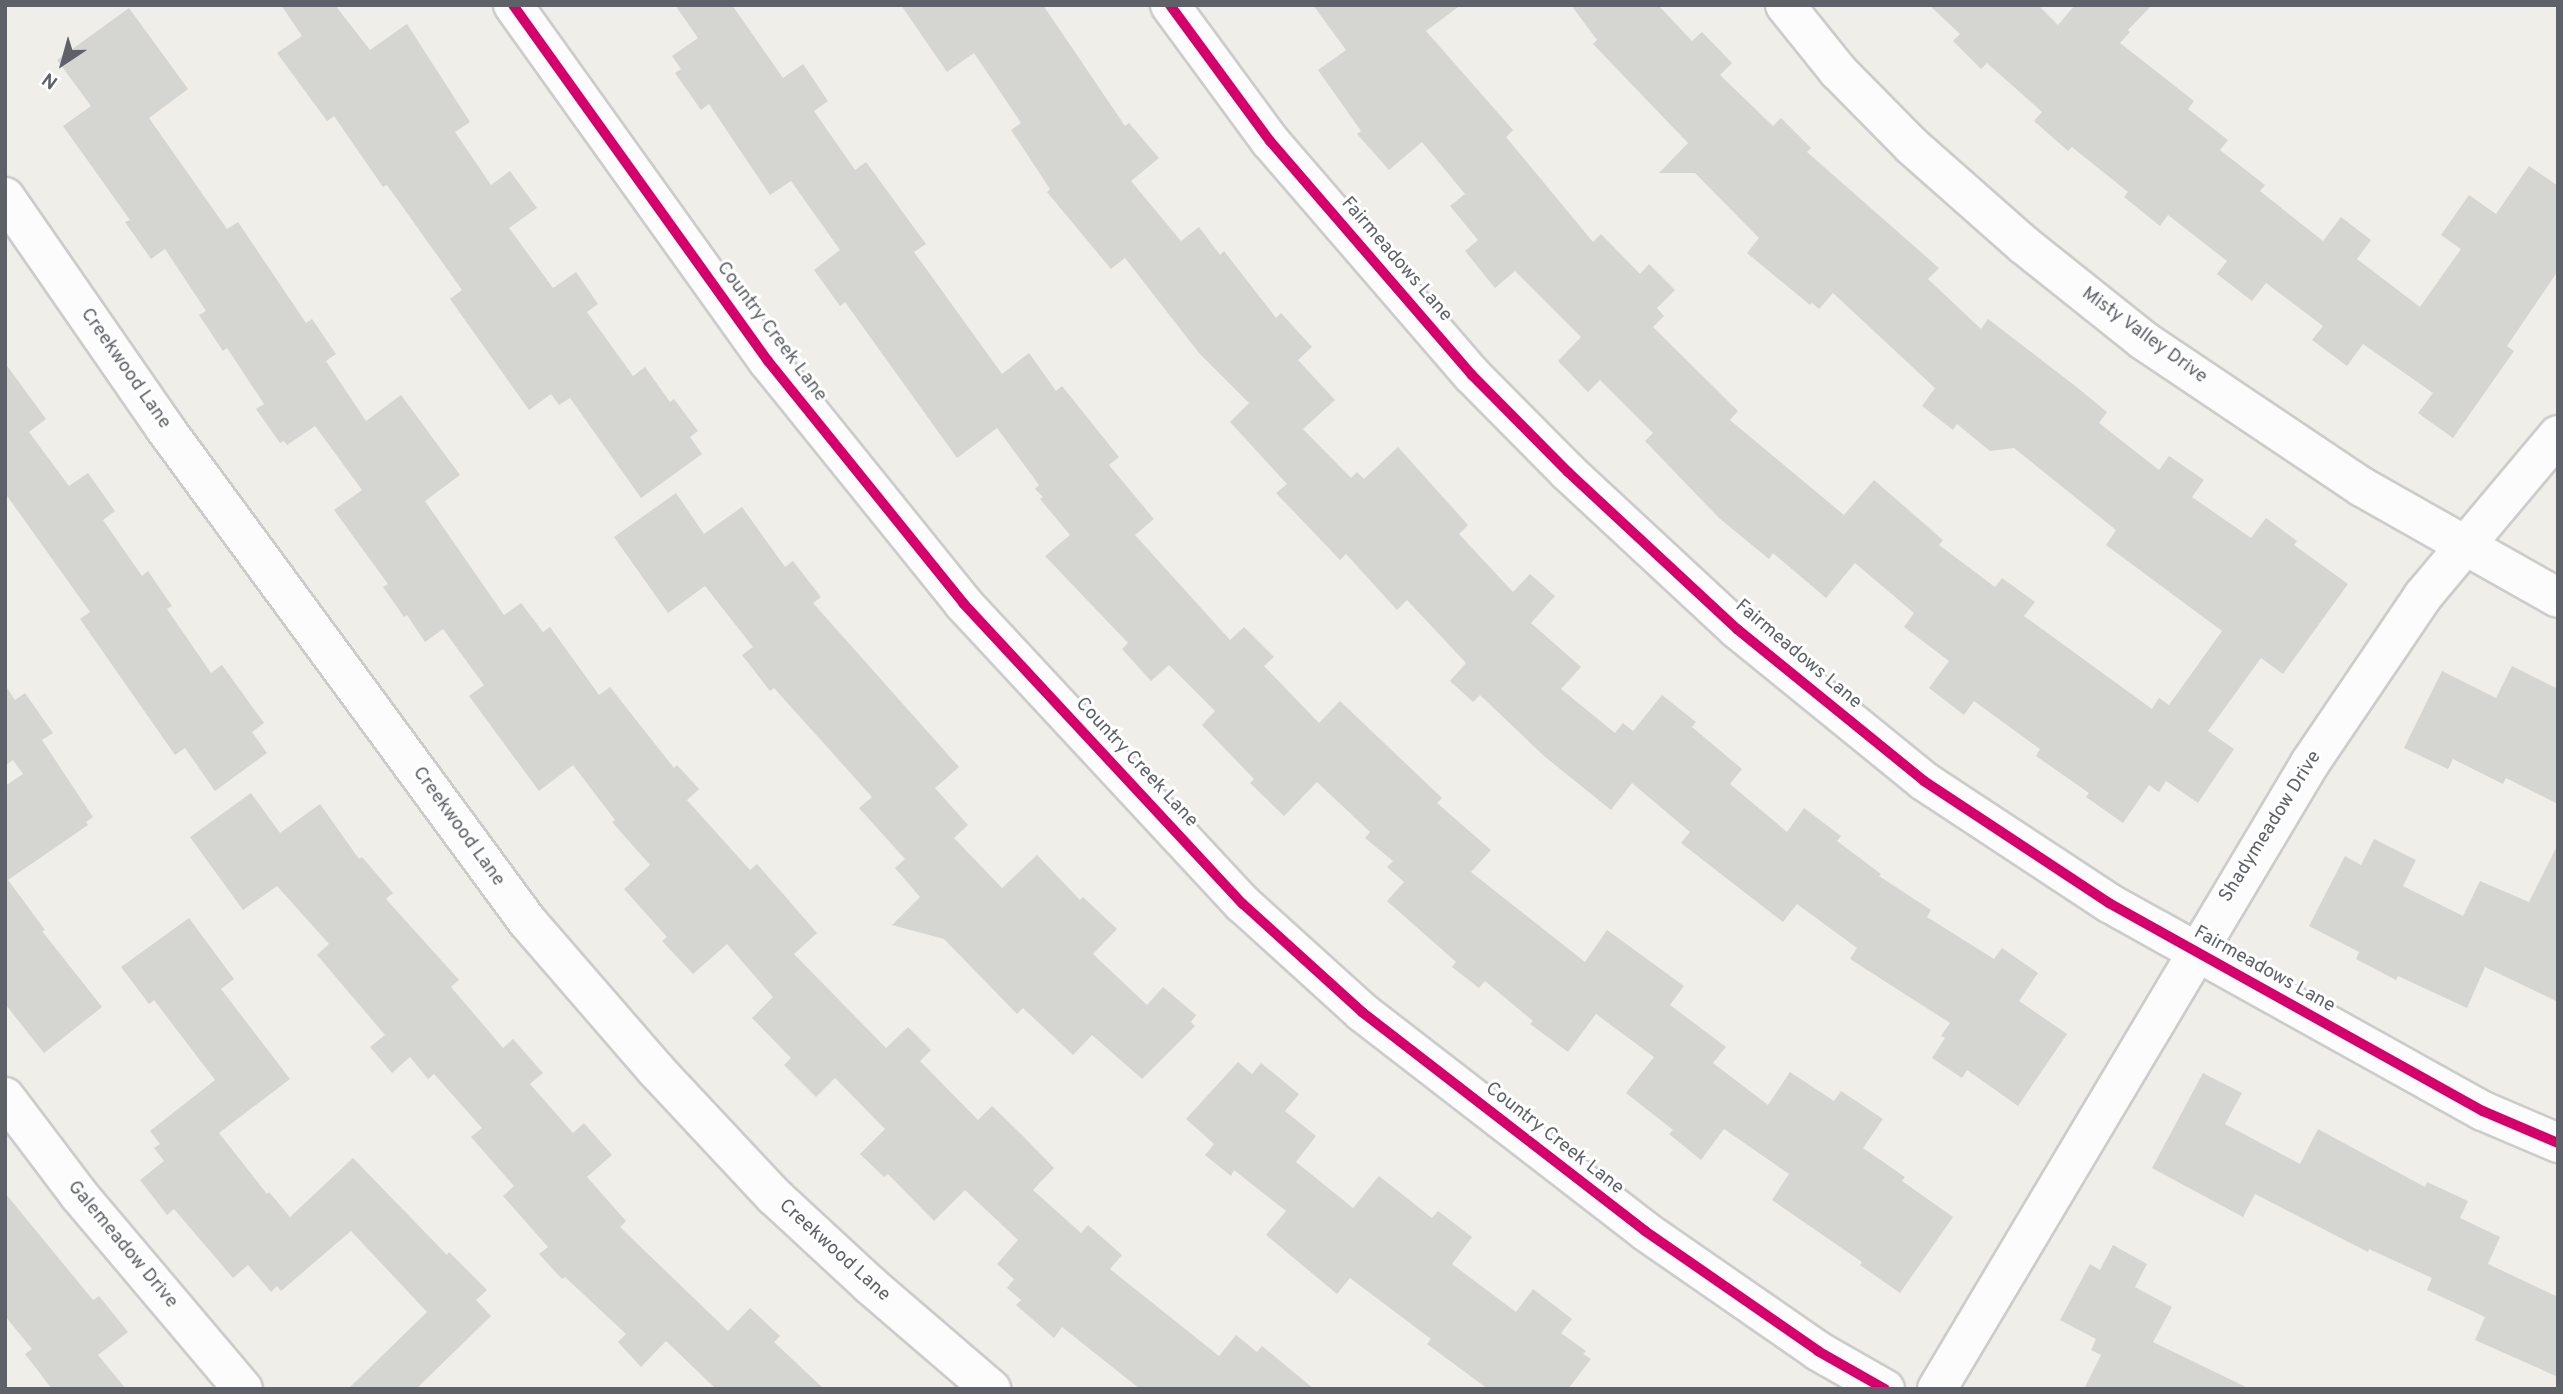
<!DOCTYPE html>
<style>
body{margin:0}
#map{position:relative;width:2563px;height:1394px;overflow:hidden;background:#efeee9;font-family:Overpass,sans-serif}
div>[style]{position:absolute}
.building>*{inset:0;background:#d5d5d2}
.roads{filter:drop-shadow(2px 0 #cccccb) drop-shadow(-2px 0 #cccccb) drop-shadow(0 2px #cccccb) drop-shadow(0 -2px #cccccb)}
.minor>*{height:38px;margin:-19px;padding:0 19px;transform-origin:19px;border-radius:19px;background:#fdfcfc}
.cycleway>*{height:10px;margin:-5px;padding:0 5px;transform-origin:5px;border-radius:5px;background:#d6006c}
span{translate:-50% -50%;white-space:nowrap;text-align:center;line-height:1.15;-webkit-text-stroke:6px #fff;paint-order:stroke}
.street-label{font-size:19px;color:#5e6268}
.frame{position:absolute;inset:0;border:7px solid #5e6268;pointer-events:none}
.north{position:absolute;left:28px;top:28px;width:70px;height:70px;-webkit-text-stroke:5px #fff;paint-order:stroke;rotate:216deg;font-size:19px;font-weight:700;line-height:28px;text-align:center;color:#5e6268}
.north::after{content:'';display:block;margin:auto;width:24px;height:32px;background:#5e6268;clip-path:polygon(50% 0,100% 100%,50% 72%,0 100%)}
</style>
<div id="map">
<div class="building">
<div style="clip-path:polygon(281px 5px,335px 5px,370px 50px,407px 24px,470px 122px,455px 132px,491px 185px,510px 171px,537px 208px,509px 228px,553px 288px,576px 272px,598px 304px,587px 312px,633px 376px,645px 367px,670px 402px,674px 399px,698px 431px,690px 437px,702px 454px,641px 498px,570px 398px,559px 405px,551px 394px,529px 410px,450px 299px,462px 290px,387px 185px,383px 187px,334px 116px,327px 121px,277px 53px,302px 36px)"></div>
<div style="clip-path:polygon(675px 5px,732px 5px,783px 78px,803px 64px,828px 101px,814px 111px,855px 170px,866px 162px,926px 244px,914px 252px,1002px 374px,1029px 353px,1056px 391px,1062px 386px,1119px 457px,1109px 465px,1154px 519px,1135px 535px,1230px 640px,1244px 627px,1274px 657px,1264px 666px,1319px 723px,1340px 701px,1442px 798px,1437px 803px,1491px 850px,1471px 872px,1585px 962px,1607px 930px,1684px 986px,1670px 1005px,1726px 1047px,1713px 1063px,1768px 1105px,1790px 1072px,1834px 1101px,1841px 1091px,1883px 1119px,1863px 1148px,1905px 1177px,1902px 1181px,1953px 1217px,1900px 1293px,1860px 1265px,1862px 1262px,1772px 1200px,1789px 1174px,1724px 1129px,1701px 1160px,1669px 1134px,1673px 1130px,1626px 1093px,1654px 1057px,1596px 1014px,1568px 1052px,1530px 1024px,1533px 1021px,1485px 981px,1479px 988px,1452px 967px,1456px 962px,1387px 901px,1404px 882px,1387px 867px,1393px 861px,1365px 838px,1370px 832px,1317px 782px,1284px 816px,1250px 783px,1254px 779px,1202px 725px,1215px 711px,1169px 665px,1151px 681px,1122px 649px,1128px 643px,1045px 556px,1070px 535px,1040px 499px,1043px 497px,1035px 489px,1039px 485px,997px 428px,957px 458px,845px 302px,840px 306px,814px 270px,840px 250px,791px 181px,770px 195px,709px 104px,701px 110px,675px 73px,681px 69px,672px 56px,698px 38px)"></div>
<div style="clip-path:polygon(901px 5px,1043px 5px,1125px 126px,1129px 123px,1159px 158px,1131px 181px,1181px 241px,1199px 227px,1220px 255px,1224px 251px,1276px 318px,1281px 313px,1312px 347px,1298px 360px,1335px 400px,1303px 429px,1351px 478px,1357px 472px,1364px 479px,1398px 447px,1468px 525px,1459px 534px,1513px 592px,1530px 574px,1555px 596px,1531px 623px,1581px 667px,1561px 689px,1615px 733px,1623px 723px,1633px 731px,1662px 695px,1696px 722px,1692px 727px,1742px 769px,1730px 784px,1787px 832px,1804px 808px,1841px 836px,1837px 841px,1881px 874px,1879px 876px,1931px 910px,1927px 917px,1994px 959px,2002px 948px,2038px 973px,2019px 1001px,2067px 1034px,2018px 1106px,1967px 1070px,1962px 1078px,1932px 1058px,1945px 1038px,1941px 1036px,1950px 1023px,1850px 959px,1857px 948px,1797px 904px,1783px 922px,1681px 843px,1690px 832px,1632px 783px,1611px 810px,1544px 756px,1480px 695px,1473px 702px,1450px 681px,1466px 663px,1407px 600px,1397px 610px,1346px 554px,1340px 560px,1276px 493px,1287px 484px,1230px 422px,1249px 403px,1199px 353px,1125px 258px,1111px 269px,1047px 192px,1050px 189px,1011px 130px,1021px 123px,974px 53px,947px 72px)"></div>
<div style="clip-path:polygon(1313px 5px,1461px 5px,1426px 31px,1513px 130px,1506px 137px,1593px 242px,1601px 234px,1640px 274px,1649px 264px,1675px 290px,1657px 308px,1664px 316px,1653px 327px,1738px 411px,1730px 420px,1844px 515px,1874px 480px,1943px 540px,1939px 545px,1995px 587px,2002px 578px,2035px 602px,2024px 616px,2152px 709px,2159px 698px,2169px 705px,2222px 631px,2106px 545px,2116px 530px,2014px 448px,1990px 451px,1957px 424px,1953px 430px,1922px 406px,1935px 388px,1833px 293px,1819px 309px,1812px 303px,1810px 305px,1747px 253px,1759px 238px,1695px 173px,1659px 173px,1688px 143px,1593px 44px,1597px 40px,1571px 5px,1658px 5px,1692px 41px,1702px 32px,1732px 63px,1720px 75px,1773px 126px,1781px 118px,1811px 148px,1807px 152px,1939px 268px,1928px 279px,1981px 329px,1988px 319px,2074px 385px,2107px 412px,2099px 423px,2159px 470px,2169px 456px,2204px 480px,2192px 497px,2251px 538px,2266px 518px,2297px 541px,2294px 545px,2348px 584px,2283px 674px,2261px 658px,2208px 731px,2234px 749px,2198px 803px,2166px 781px,2159px 792px,2149px 785px,2123px 823px,2086px 797px,2089px 793px,2036px 756px,2040px 749px,1974px 701px,1964px 715px,1929px 688px,1949px 661px,1904px 627px,1914px 613px,1855px 563px,1826px 598px,1773px 553px,1769px 559px,1719px 518px,1645px 441px,1653px 433px,1600px 380px,1588px 392px,1558px 361px,1581px 337px,1515px 271px,1495px 288px,1465px 251px,1478px 240px,1450px 206px,1465px 194px,1422px 142px,1389px 170px,1357px 134px,1361px 131px,1318px 70px,1346px 50px)"></div>
<div style="clip-path:polygon(1929px 5px,2038px 5px,2058px 25px,2075px 5px,2152px 5px,2128px 30px,2130px 32px,2120px 43px,2194px 101px,2188px 109px,2228px 140px,2220px 150px,2265px 185px,2260px 191px,2323px 241px,2341px 217px,2371px 240px,2357px 259px,2420px 307px,2461px 249px,2441px 235px,2469px 195px,2496px 214px,2529px 166px,2558px 186px,2558px 271px,2507px 346px,2514px 351px,2453px 438px,2418px 413px,2433px 393px,2363px 344px,2347px 366px,2312px 340px,2323px 326px,2266px 283px,2252px 301px,2217px 274px,2227px 261px,2168px 215px,2160px 226px,2124px 197px,2128px 192px,2072px 147px,2068px 151px,2034px 121px,2042px 112px,1987px 63px,1981px 69px,1953px 41px,1960px 34px)"></div>
<div style="clip-path:polygon(129px 8px,188px 89px,149px 118px,227px 229px,238px 222px,306px 323px,312px 319px,336px 354px,326px 361px,366px 421px,401px 395px,460px 475px,425px 501px,504px 615px,521px 603px,543px 632px,550px 627px,599px 695px,610px 687px,674px 768px,677px 765px,699px 789px,687px 800px,750px 870px,757px 864px,817px 933px,794px 954px,886px 1048px,908px 1027px,931px 1050px,920px 1061px,978px 1120px,992px 1106px,1023px 1136px,1054px 1168px,1033px 1190px,1081px 1233px,1088px 1225px,1122px 1255px,1110px 1269px,1219px 1356px,1236px 1335px,1257px 1352px,1262px 1346px,1314px 1389px,1140px 1389px,1062px 1327px,1054px 1338px,1016px 1305px,1021px 1300px,1007px 1288px,1014px 1279px,997px 1264px,1018px 1240px,965px 1190px,934px 1221px,888px 1174px,884px 1177px,860px 1154px,885px 1129px,835px 1078px,816px 1097px,784px 1065px,791px 1058px,752px 1018px,773px 997px,727px 944px,693px 974px,662px 941px,667px 937px,624px 889px,650px 865px,612px 822px,615px 820px,573px 765px,539px 791px,469px 696px,484px 685px,443px 629px,425px 642px,407px 615px,404px 617px,383px 587px,388px 584px,334px 510px,362px 490px,315px 426px,287px 445px,284px 441px,280px 443px,256px 409px,264px 404px,227px 348px,223px 351px,199px 315px,206px 311px,165px 249px,151px 259px,125px 222px,130px 220px,63px 126px,91px 106px,57px 60px)"></div>
<div style="clip-path:polygon(5px 363px,46px 419px,29px 432px,69px 486px,88px 473px,115px 511px,103px 520px,142px 576px,148px 571px,172px 606px,167px 609px,211px 673px,222px 665px,264px 723px,252px 732px,267px 753px,215px 791px,185px 748px,175px 755px,80px 619px,90px 612px,5px 493px)"></div>
<div style="clip-path:polygon(676px 493px,704px 534px,742px 507px,785px 567px,793px 561px,821px 597px,813px 603px,959px 767px,935px 788px,968px 825px,954px 838px,1002px 888px,1037px 855px,1080px 900px,1083px 897px,1117px 929px,1093px 954px,1147px 1005px,1163px 987px,1196px 1015px,1191px 1022px,1195px 1026px,1142px 1079px,1092px 1035px,1073px 1055px,1023px 1008px,1017px 1014px,944px 939px,892px 925px,920px 897px,895px 868px,905px 859px,859px 808px,872px 797px,774px 688px,770px 691px,742px 655px,753px 647px,705px 586px,668px 613px,614px 537px)"></div>
<div style="clip-path:polygon(2512px 666px,2558px 689px,2558px 804px,2506px 778px,2503px 784px,2453px 759px,2448px 769px,2404px 748px,2442px 671px,2496px 698px)"></div>
<div style="clip-path:polygon(5px 685px,15px 700px,25px 693px,53px 733px,42px 740px,93px 817px,86px 822px,88px 825px,8px 880px,45px 930px,42px 931px,102px 1007px,44px 1053px,5px 1004px,5px 786px,23px 774px,13px 760px,5px 766px)"></div>
<div style="clip-path:polygon(251px 793px,280px 833px,320px 804px,359px 859px,362px 857px,393px 893px,386px 899px,459px 980px,451px 987px,503px 1048px,513px 1039px,543px 1073px,530px 1084px,573px 1133px,584px 1123px,612px 1155px,587px 1177px,626px 1221px,620px 1227px,728px 1331px,750px 1308px,780px 1336px,774px 1342px,824px 1389px,716px 1389px,666px 1341px,641px 1367px,618px 1342px,626px 1334px,565px 1277px,562px 1279px,539px 1254px,548px 1247px,503px 1196px,514px 1186px,471px 1137px,482px 1128px,434px 1074px,428px 1079px,410px 1057px,392px 1073px,370px 1047px,385px 1035px,317px 955px,329px 944px,277px 886px,243px 910px,190px 837px)"></div>
<div style="clip-path:polygon(2374px 839px,2416px 860px,2403px 886px,2463px 916px,2480px 881px,2529px 902px,2558px 844px,2558px 1002px,2485px 967px,2467px 1008px,2398px 976px,2396px 980px,2356px 959px,2359px 952px,2309px 926px,2345px 856px,2361px 865px)"></div>
<div style="clip-path:polygon(189px 918px,234px 979px,221px 989px,290px 1079px,219px 1133px,267px 1194px,269px 1192px,290px 1217px,353px 1158px,447px 1255px,449px 1252px,487px 1290px,476px 1300px,491px 1316px,416px 1389px,348px 1389px,427px 1312px,351px 1231px,281px 1291px,277px 1286px,271px 1292px,248px 1265px,233px 1278px,174px 1209px,167px 1215px,140px 1180px,164px 1161px,154px 1148px,160px 1144px,150px 1131px,215px 1080px,154px 1000px,149px 1004px,121px 967px)"></div>
<div style="clip-path:polygon(1238px 1062px,1252px 1074px,1261px 1063px,1299px 1094px,1285px 1111px,1316px 1136px,1296px 1162px,1353px 1208px,1379px 1176px,1432px 1218px,1438px 1211px,1472px 1237px,1452px 1264px,1516px 1312px,1533px 1289px,1572px 1319px,1561px 1333px,1586px 1351px,1583px 1354px,1591px 1359px,1568px 1389px,1488px 1389px,1427px 1344px,1431px 1339px,1350px 1278px,1337px 1294px,1266px 1235px,1286px 1211px,1234px 1170px,1231px 1176px,1205px 1155px,1214px 1144px,1186px 1119px)"></div>
<div style="clip-path:polygon(2203px 1073px,2242px 1093px,2225px 1124px,2300px 1164px,2318px 1129px,2425px 1187px,2427px 1182px,2468px 1201px,2460px 1218px,2500px 1237px,2488px 1264px,2558px 1297px,2558px 1377px,2475px 1340px,2485px 1317px,2427px 1290px,2432px 1278px,2369px 1249px,2368px 1252px,2255px 1194px,2243px 1217px,2152px 1168px)"></div>
<div style="clip-path:polygon(5px 1193px,93px 1300px,99px 1296px,128px 1332px,98px 1355px,126px 1389px,52px 1389px,25px 1354px,32px 1349px,5px 1316px)"></div>
<div style="clip-path:polygon(2113px 1245px,2147px 1264px,2135px 1287px,2172px 1307px,2153px 1342px,2250px 1389px,2084px 1389px,2101px 1355px,2091px 1350px,2096px 1339px,2060px 1320px,2090px 1264px,2100px 1270px)"></div>
</div>
<div class="roads">
<div class="minor">
<div style="left:513px;top:5px;width:438px;rotate:54.4deg"></div>
<div style="left:768px;top:361px;width:311px;rotate:51.1deg"></div>
<div style="left:963px;top:603px;width:411px;rotate:47.1deg"></div>
<div style="left:1243px;top:904px;width:161px;rotate:42.2deg"></div>
<div style="left:1362px;top:1012px;width:358px;rotate:37.7deg"></div>
<div style="left:1645px;top:1231px;width:211px;rotate:34.7deg"></div>
<div style="left:1818px;top:1351px;width:77px;rotate:29.6deg"></div>
<div style="left:1170px;top:5px;width:169px;rotate:53.7deg"></div>
<div style="left:1270px;top:141px;width:309px;rotate:49.2deg"></div>
<div style="left:1472px;top:375px;width:136px;rotate:45.3deg"></div>
<div style="left:1568px;top:472px;width:231px;rotate:42.9deg"></div>
<div style="left:1737px;top:629px;width:241px;rotate:39.1deg"></div>
<div style="left:1924px;top:781px;width:222px;rotate:33.4deg"></div>
<div style="left:2109px;top:903px;width:428px;rotate:29.1deg"></div>
<div style="left:2483px;top:1111px;width:82px;rotate:23.1deg"></div>
<div style="left:1785px;top:5px;width:85px;rotate:51.2deg"></div>
<div style="left:1838px;top:71px;width:105px;rotate:45.4deg"></div>
<div style="left:1912px;top:146px;width:149px;rotate:41.5deg"></div>
<div style="left:2024px;top:245px;width:152px;rotate:38.6deg"></div>
<div style="left:2143px;top:340px;width:264px;rotate:33.9deg"></div>
<div style="left:2362px;top:487px;width:225px;rotate:29.5deg"></div>
<div style="left:5px;top:197px;width:280px;rotate:55.3deg"></div>
<div style="left:164px;top:427px;width:613px;rotate:53.69deg"></div>
<div style="left:527px;top:921px;width:197px;rotate:49.1deg"></div>
<div style="left:656px;top:1070px;width:173px;rotate:46.9deg"></div>
<div style="left:774px;top:1196px;width:131px;rotate:42.8deg"></div>
<div style="left:870px;top:1285px;width:160px;rotate:40.7deg"></div>
<div style="left:5px;top:1097px;width:123px;rotate:52.9deg"></div>
<div style="left:79px;top:1195px;width:254px;rotate:49.8deg"></div>
<div style="left:1937px;top:1389px;width:729px;rotate:-59.21deg"></div>
<div style="left:2310px;top:763px;width:202px;rotate:-55.9deg"></div>
<div style="left:2423px;top:596px;width:210px;rotate:-50deg"></div>
</div>
</div>
<div class="cycleway">
<div style="left:513px;top:5px;width:438px;rotate:54.4deg"></div>
<div style="left:768px;top:361px;width:311px;rotate:51.1deg"></div>
<div style="left:963px;top:603px;width:411px;rotate:47.1deg"></div>
<div style="left:1243px;top:904px;width:161px;rotate:42.2deg"></div>
<div style="left:1362px;top:1012px;width:358px;rotate:37.7deg"></div>
<div style="left:1645px;top:1231px;width:211px;rotate:34.7deg"></div>
<div style="left:1818px;top:1351px;width:77px;rotate:29.6deg"></div>
<div style="left:1170px;top:5px;width:169px;rotate:53.7deg"></div>
<div style="left:1270px;top:141px;width:309px;rotate:49.2deg"></div>
<div style="left:1472px;top:375px;width:136px;rotate:45.3deg"></div>
<div style="left:1568px;top:472px;width:231px;rotate:42.9deg"></div>
<div style="left:1737px;top:629px;width:241px;rotate:39.1deg"></div>
<div style="left:1924px;top:781px;width:222px;rotate:33.4deg"></div>
<div style="left:2109px;top:903px;width:428px;rotate:29.1deg"></div>
<div style="left:2483px;top:1111px;width:82px;rotate:23.1deg"></div>
</div>
<div class="street-label">
<span style="left:1396px;top:260px;rotate:49deg">Fairmeadows Lane</span>
<span style="left:771px;top:332px;rotate:53deg">Country Creek Lane</span>
<span style="left:2144px;top:336px;rotate:36deg">Misty Valley Drive</span>
<span style="left:125px;top:369px;rotate:55deg">Creekwood Lane</span>
<span style="left:1798px;top:655px;rotate:40deg">Fairmeadows Lane</span>
<span style="left:1136px;top:763px;rotate:47deg">Country Creek Lane</span>
<span style="left:458px;top:827px;rotate:54deg">Creekwood Lane</span>
<span style="left:2271px;top:827px;rotate:-58deg">Shadymeadow Drive</span>
<span style="left:2264px;top:970px;rotate:29deg">Fairmeadows Lane</span>
<span style="left:1554px;top:1139px;rotate:38deg">Country Creek Lane</span>
<span style="left:122px;top:1245px;rotate:50deg">Galemeadow Drive</span>
<span style="left:834px;top:1251px;rotate:42deg">Creekwood Lane</span>
</div>
<div class="frame"></div>
<div class="north">N</div>
</div>
